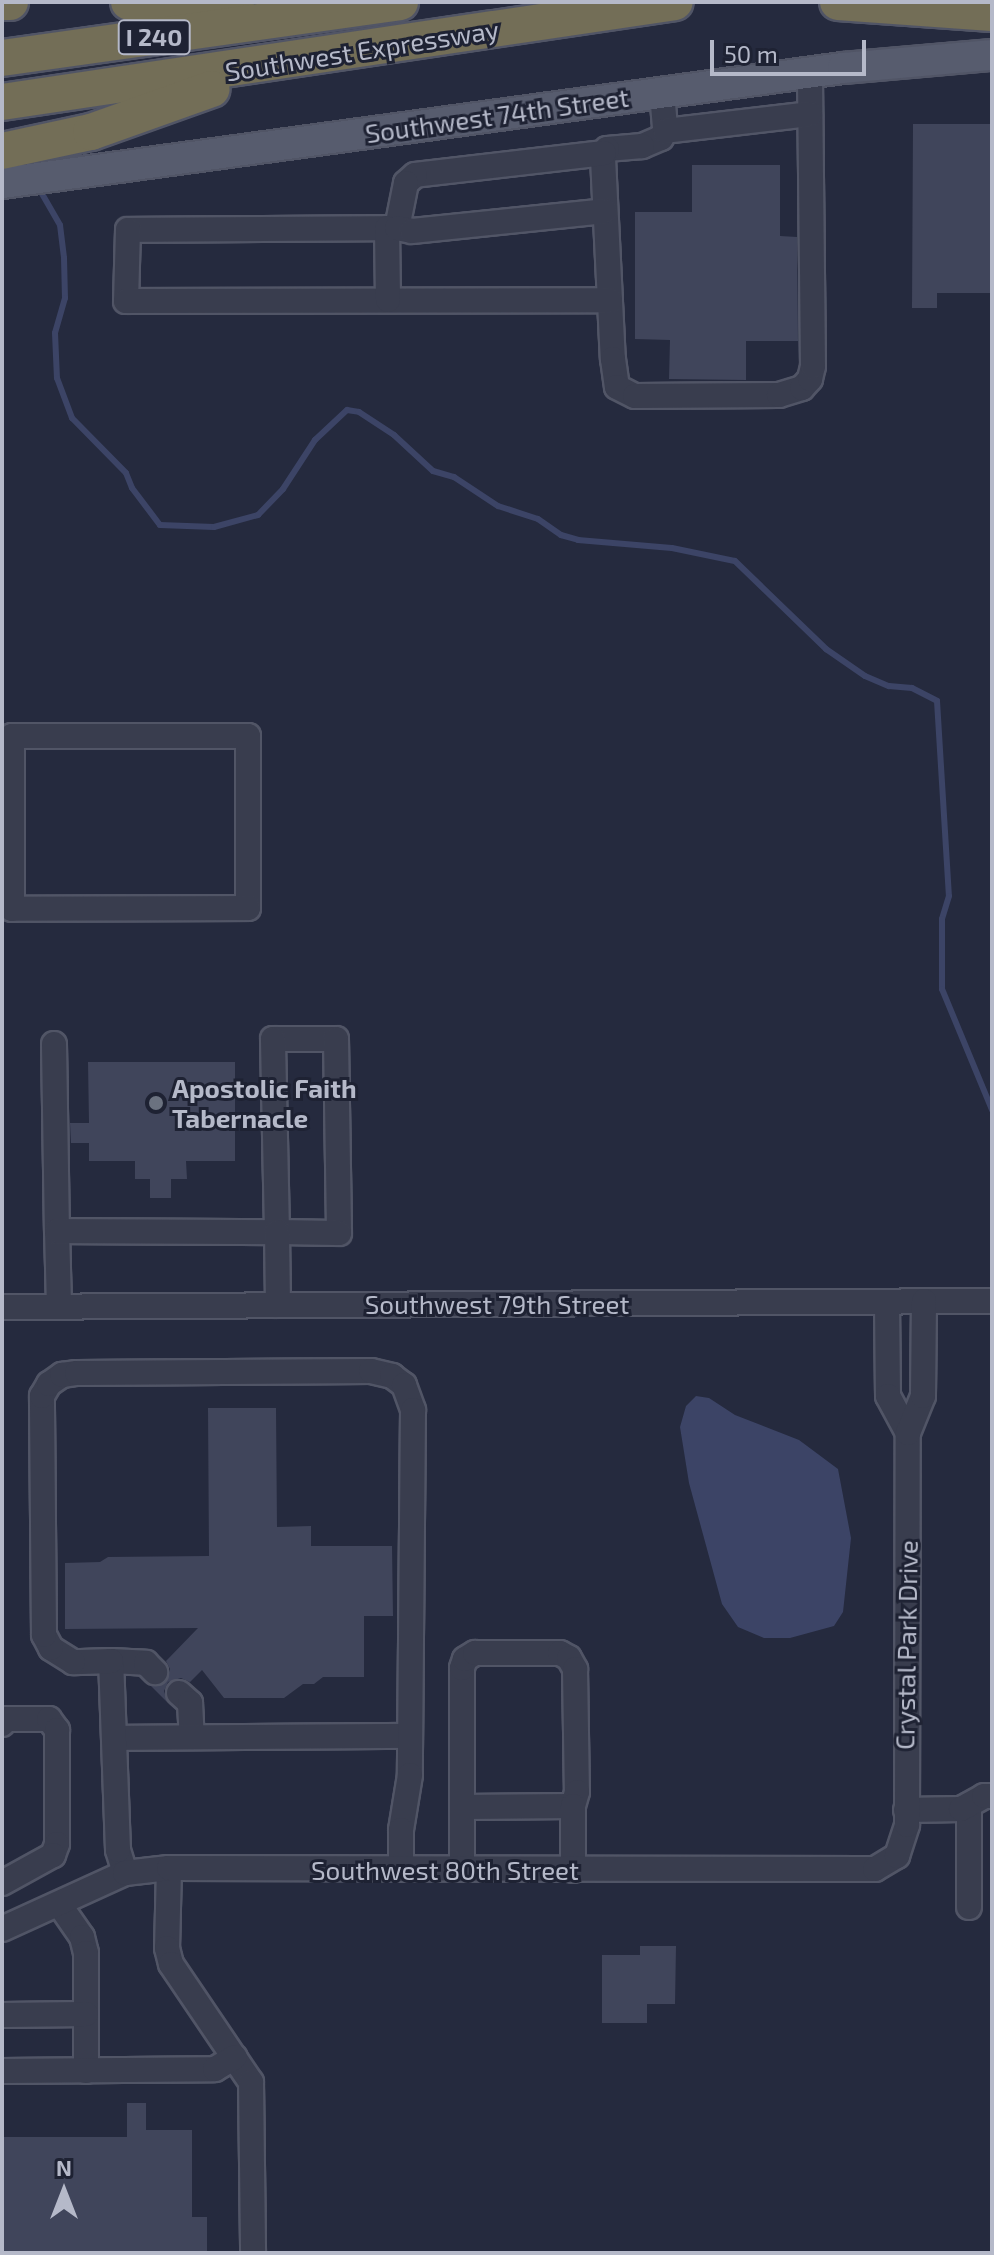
<!DOCTYPE html>
<style>
body{margin:0}
#map{position:relative;width:994px;height:2255px;overflow:hidden;background:#252a3e;font-family:"Exo 2",sans-serif}
div>[style]{position:absolute}
.water>*{inset:0;background:#3c4466}
.stream>*{height:6px;margin:-3px;padding:0 3px;transform-origin:3px;border-radius:3px;background:#3c4466}
.building>*{inset:0;background:#40455b}
.roads{filter:drop-shadow(2px 0 #515566) drop-shadow(-2px 0 #515566) drop-shadow(0 2px #515566) drop-shadow(0 -2px #515566)}
.minor>*{height:24px;margin:-12px;padding:0 12px;transform-origin:12px;border-radius:12px;background:#393d4e}
.major>*{height:30px;margin:-15px;padding:0 15px;transform-origin:15px;border-radius:15px;background:#575c6e}
.highway>*{height:36px;margin:-18px;padding:0 18px;transform-origin:18px;border-radius:18px;background:#736e57}
.dots>*{width:22px;height:22px;translate:-50% -50%;box-sizing:border-box;border:4px solid #1e2233;border-radius:50%}
span{translate:-50% -50%;white-space:nowrap;text-align:center;line-height:1.15;-webkit-text-stroke:6px #1e2233;paint-order:stroke}
.shield-label span{padding:2px 6px;background:#1e2233;border:2px solid;border-radius:6px;-webkit-text-stroke-width:0}
.shield-label{font-size:24px;color:#b5b9c9;font-weight:700}
.street-label{font-size:26px;color:#b5b9c9}
.poi-label{font-size:26px;color:#b5b9c9;font-weight:700}
.left{translate:0 -50%;text-align:left}
.frame{position:absolute;inset:0;border:4px solid #b5b9c9;pointer-events:none}
.north{position:absolute;left:24px;top:2151px;width:80px;height:80px;-webkit-text-stroke:6px #1e2233;paint-order:stroke;rotate:0deg;font-size:22px;font-weight:700;line-height:32px;text-align:center;color:#b5b9c9}
.north::after{content:'';display:block;margin:auto;width:28px;height:36px;background:#b5b9c9;clip-path:polygon(50% 0,100% 100%,50% 72%,0 100%)}
.scale{position:absolute;left:710px;top:40px;width:156px;height:36px;box-sizing:border-box;border:4px solid #b5b9c9;border-top:0;padding-left:10px;font-size:24px;line-height:28px;white-space:nowrap;color:#b5b9c9;-webkit-text-stroke:6px #1e2233;paint-order:stroke}
</style>
<div id="map">
<div class="water">
<div style="clip-path:polygon(696px 1396px,709px 1398px,735px 1415px,799px 1440px,838px 1469px,851px 1538px,843px 1612px,834px 1626px,790px 1638px,764px 1638px,738px 1627px,722px 1604px,689px 1483px,680px 1427px,686px 1406px)"></div>
</div>
<div class="stream">
<div style="left:41px;top:192px;width:38px;rotate:60deg"></div>
<div style="left:60px;top:225px;width:33px;rotate:83deg"></div>
<div style="left:64px;top:258px;width:40px;rotate:88.6deg"></div>
<div style="left:65px;top:298px;width:36px;rotate:106deg"></div>
<div style="left:55px;top:333px;width:45px;rotate:87.5deg"></div>
<div style="left:57px;top:378px;width:43px;rotate:69.4deg"></div>
<div style="left:72px;top:418px;width:77px;rotate:45.5deg"></div>
<div style="left:126px;top:473px;width:16px;rotate:68deg"></div>
<div style="left:132px;top:488px;width:46px;rotate:52.9deg"></div>
<div style="left:160px;top:525px;width:54px;rotate:2.1deg"></div>
<div style="left:214px;top:527px;width:46px;rotate:-15.3deg"></div>
<div style="left:258px;top:515px;width:36px;rotate:-46deg"></div>
<div style="left:283px;top:489px;width:59px;rotate:-56.9deg"></div>
<div style="left:315px;top:440px;width:44px;rotate:-43.2deg"></div>
<div style="left:347px;top:410px;width:12px;rotate:9deg"></div>
<div style="left:359px;top:412px;width:42px;rotate:33.3deg"></div>
<div style="left:394px;top:435px;width:53px;rotate:42.7deg"></div>
<div style="left:433px;top:471px;width:22px;rotate:16deg"></div>
<div style="left:454px;top:477px;width:53px;rotate:33.4deg"></div>
<div style="left:498px;top:506px;width:42px;rotate:18deg"></div>
<div style="left:538px;top:519px;width:28px;rotate:35deg"></div>
<div style="left:561px;top:535px;width:18px;rotate:16deg"></div>
<div style="left:578px;top:540px;width:94px;rotate:4.9deg"></div>
<div style="left:672px;top:548px;width:64px;rotate:11.7deg"></div>
<div style="left:735px;top:561px;width:127px;rotate:44deg"></div>
<div style="left:826px;top:649px;width:47px;rotate:34.7deg"></div>
<div style="left:865px;top:676px;width:26px;rotate:23deg"></div>
<div style="left:889px;top:686px;width:23px;rotate:5deg"></div>
<div style="left:912px;top:688px;width:28px;rotate:27deg"></div>
<div style="left:937px;top:701px;width:195px;rotate:86.5deg"></div>
<div style="left:949px;top:896px;width:24px;rotate:107deg"></div>
<div style="left:942px;top:919px;width:70px;rotate:90deg"></div>
<div style="left:942px;top:989px;width:131px;rotate:67.5deg"></div>
</div>
<div class="building">
<div style="clip-path:polygon(913px 124px,992px 124px,992px 293px,937px 293px,937px 308px,912px 308px)"></div>
<div style="clip-path:polygon(692px 165px,780px 165px,780px 236px,797px 237px,798px 341px,746px 341px,746px 380px,669px 379px,670px 340px,635px 339px,635px 212px,692px 212px)"></div>
<div style="clip-path:polygon(88px 1062px,235px 1062px,235px 1161px,186px 1161px,187px 1179px,171px 1179px,171px 1198px,150px 1198px,150px 1179px,135px 1179px,135px 1161px,89px 1161px,89px 1143px,71px 1143px,70px 1123px,89px 1123px)"></div>
<div style="clip-path:polygon(208px 1408px,276px 1408px,277px 1527px,311px 1526px,311px 1546px,392px 1546px,393px 1616px,364px 1616px,364px 1677px,323px 1677px,314px 1684px,303px 1684px,284px 1698px,224px 1698px,202px 1670px,190px 1682px,181px 1678px,168px 1682px,164px 1691px,168px 1703px,151px 1686px,166px 1682px,170px 1669px,166px 1661px,198px 1628px,65px 1629px,65px 1563px,100px 1562px,108px 1557px,209px 1556px)"></div>
<div style="clip-path:polygon(640px 1946px,676px 1946px,675px 2004px,647px 2004px,647px 2023px,602px 2023px,602px 1955px,640px 1955px)"></div>
<div style="clip-path:polygon(127px 2103px,146px 2103px,146px 2130px,192px 2130px,192px 2217px,207px 2217px,207px 2253px,2px 2253px,2px 2137px,127px 2137px)"></div>
</div>
<div class="roads">
<div class="minor">
<div style="left:662px;top:93px;width:38px;rotate:85deg"></div>
<div style="left:665px;top:131px;width:8px;rotate:120deg"></div>
<div style="left:661px;top:138px;width:21px;rotate:157deg"></div>
<div style="left:642px;top:146px;width:35px;rotate:175deg"></div>
<div style="left:607px;top:149px;width:10px;rotate:114deg"></div>
<div style="left:603px;top:158px;width:201px;rotate:87.2deg"></div>
<div style="left:613px;top:359px;width:28px;rotate:82deg"></div>
<div style="left:617px;top:387px;width:20px;rotate:27deg"></div>
<div style="left:635px;top:396px;width:144px;rotate:-0.4deg"></div>
<div style="left:779px;top:395px;width:24px;rotate:-17deg"></div>
<div style="left:802px;top:388px;width:12px;rotate:-48deg"></div>
<div style="left:810px;top:379px;width:13px;rotate:-77deg"></div>
<div style="left:813px;top:366px;width:293px;rotate:-90.6deg"></div>
<div style="left:665px;top:131px;width:146px;rotate:-6.7deg"></div>
<div style="left:604px;top:153px;width:190px;rotate:173.4deg"></div>
<div style="left:415px;top:175px;width:12px;rotate:138deg"></div>
<div style="left:406px;top:183px;width:46px;rotate:101.3deg"></div>
<div style="left:397px;top:228px;width:269px;rotate:179.6deg"></div>
<div style="left:128px;top:230px;width:71px;rotate:91.6deg"></div>
<div style="left:126px;top:301px;width:484px;rotate:-0.1deg"></div>
<div style="left:387px;top:228px;width:72px;rotate:89.2deg"></div>
<div style="left:397px;top:228px;width:15px;rotate:11deg"></div>
<div style="left:412px;top:231px;width:194px;rotate:-5.9deg"></div>
<div style="left:12px;top:736px;width:236px"></div>
<div style="left:248px;top:736px;width:172px;rotate:90deg"></div>
<div style="left:248px;top:908px;width:236px;rotate:179.8deg"></div>
<div style="left:12px;top:909px;width:173px;rotate:-90deg"></div>
<div style="left:273px;top:1039px;width:63px"></div>
<div style="left:336px;top:1039px;width:194px;rotate:89.1deg"></div>
<div style="left:339px;top:1233px;width:62px;rotate:-179.1deg"></div>
<div style="left:277px;top:1232px;width:193px;rotate:-91.2deg"></div>
<div style="left:54px;top:1044px;width:187px;rotate:89.1deg"></div>
<div style="left:887px;top:1302px;width:94px;rotate:89.4deg"></div>
<div style="left:888px;top:1396px;width:42px;rotate:61.6deg"></div>
<div style="left:59px;top:1306px;width:75px;rotate:-91.5deg"></div>
<div style="left:57px;top:1231px;width:220px;rotate:0.3deg"></div>
<div style="left:277px;top:1232px;width:73px;rotate:89.2deg"></div>
<div style="left:2px;top:1307px;width:990px;rotate:-0.35deg"></div>
<div style="left:111px;top:1661px;width:35px;rotate:3deg"></div>
<div style="left:146px;top:1663px;width:13px;rotate:45deg"></div>
<div style="left:179px;top:1693px;width:15px;rotate:42deg"></div>
<div style="left:190px;top:1703px;width:34px;rotate:87deg"></div>
<div style="left:2px;top:1724px;width:7px;rotate:-45deg"></div>
<div style="left:7px;top:1719px;width:42px"></div>
<div style="left:49px;top:1719px;width:14px;rotate:54deg"></div>
<div style="left:57px;top:1730px;width:114px;rotate:90deg"></div>
<div style="left:57px;top:1844px;width:12px;rotate:110deg"></div>
<div style="left:53px;top:1855px;width:58px;rotate:151.2deg"></div>
<div style="left:115px;top:1738px;width:294px;rotate:-0.4deg"></div>
<div style="left:969px;top:1805px;width:102px;rotate:90deg"></div>
<div style="left:462px;top:1807px;width:111px;rotate:-0.5deg"></div>
<div style="left:906px;top:1810px;width:55px;rotate:-1deg"></div>
<div style="left:961px;top:1809px;width:26px;rotate:-29deg"></div>
<div style="left:984px;top:1796px;width:8px"></div>
<div style="left:169px;top:1868px;width:80px;rotate:91.4deg"></div>
<div style="left:167px;top:1948px;width:16px;rotate:76deg"></div>
<div style="left:171px;top:1964px;width:143px;rotate:55.9deg"></div>
<div style="left:251px;top:2082px;width:171px;rotate:89.3deg"></div>
<div style="left:462px;top:1869px;width:201px;rotate:-90deg"></div>
<div style="left:462px;top:1668px;width:9px;rotate:-72deg"></div>
<div style="left:465px;top:1659px;width:12px;rotate:-31deg"></div>
<div style="left:475px;top:1653px;width:85px"></div>
<div style="left:560px;top:1653px;width:10px;rotate:29deg"></div>
<div style="left:569px;top:1658px;width:13px;rotate:61deg"></div>
<div style="left:575px;top:1669px;width:123px;rotate:89.1deg"></div>
<div style="left:577px;top:1792px;width:15px;rotate:106deg"></div>
<div style="left:573px;top:1806px;width:64px;rotate:90deg"></div>
<div style="left:125px;top:1873px;width:24px;rotate:-107deg"></div>
<div style="left:118px;top:1850px;width:189px;rotate:-92.1deg"></div>
<div style="left:111px;top:1661px;width:38px;rotate:178deg"></div>
<div style="left:73px;top:1662px;width:26px;rotate:-148deg"></div>
<div style="left:51px;top:1648px;width:15px;rotate:-118deg"></div>
<div style="left:44px;top:1635px;width:239px;rotate:-90.5deg"></div>
<div style="left:42px;top:1396px;width:14px;rotate:-60deg"></div>
<div style="left:49px;top:1384px;width:16px;rotate:-35deg"></div>
<div style="left:62px;top:1375px;width:15px;rotate:-8deg"></div>
<div style="left:77px;top:1373px;width:294px;rotate:-0.4deg"></div>
<div style="left:371px;top:1371px;width:22px;rotate:13deg"></div>
<div style="left:392px;top:1376px;width:15px;rotate:37deg"></div>
<div style="left:404px;top:1385px;width:27px;rotate:70deg"></div>
<div style="left:413px;top:1410px;width:365px;rotate:90.5deg"></div>
<div style="left:410px;top:1775px;width:56px;rotate:99.3deg"></div>
<div style="left:401px;top:1830px;width:39px;rotate:90deg"></div>
<div style="left:59px;top:1904px;width:40px;rotate:55.1deg"></div>
<div style="left:82px;top:1937px;width:16px;rotate:76deg"></div>
<div style="left:86px;top:1953px;width:118px;rotate:90deg"></div>
<div style="left:2px;top:1929px;width:135px;rotate:-24.5deg"></div>
<div style="left:125px;top:1873px;width:44px;rotate:-6.5deg"></div>
<div style="left:169px;top:1868px;width:706px;rotate:0.08deg"></div>
<div style="left:875px;top:1869px;width:26px;rotate:-31deg"></div>
<div style="left:897px;top:1856px;width:33px;rotate:-72deg"></div>
<div style="left:907px;top:1825px;width:392px;rotate:-89.9deg"></div>
<div style="left:908px;top:1433px;width:40px;rotate:-68deg"></div>
<div style="left:923px;top:1396px;width:95px;rotate:-89.4deg"></div>
<div style="left:2px;top:2015px;width:84px;rotate:-0.7deg"></div>
<div style="left:2px;top:2071px;width:213px;rotate:-0.5deg"></div>
<div style="left:215px;top:2069px;width:23px;rotate:-31deg"></div>
</div>
<div class="major">
<div style="left:2px;top:183px;width:849px;rotate:-7.79deg"></div>
<div style="left:843px;top:68px;width:150px;rotate:-5deg"></div>
</div>
<div class="highway">
<div style="left:2px;top:2px;width:8px"></div>
<div style="left:129px;top:2px;width:108px;rotate:4.2deg"></div>
<div style="left:838px;top:2px;width:154px;rotate:4.1deg"></div>
<div style="left:2px;top:58px;width:402px;rotate:-8deg"></div>
<div style="left:2px;top:102px;width:680px;rotate:-8.45deg"></div>
<div style="left:2px;top:151px;width:91px;rotate:-12.1deg"></div>
<div style="left:91px;top:132px;width:128px;rotate:-19.6deg"></div>
</div>
</div>
<div class="dots">
<div style="left:156px;top:1103px;background:#6b7280"></div>
</div>
<div class="shield-label">
<span style="left:154px;top:37px">I 240</span>
</div>
<div class="street-label">
<span style="left:362px;top:50px;rotate:-9deg">Southwest Expressway</span>
<span style="left:497px;top:115px;rotate:-8deg">Southwest 74th Street</span>
<span style="left:497px;top:1304px">Southwest 79th Street</span>
<span style="left:906px;top:1645px;rotate:-89deg">Crystal Park Drive</span>
<span style="left:445px;top:1870px">Southwest 80th Street</span>
</div>
<div class="poi-label">
<span class="left" style="left:172px;top:1103px">Apostolic Faith<br>Tabernacle</span>
</div>
<div class="frame"></div>
<div class="north">N</div>
<div class="scale">50 m</div>
</div>
